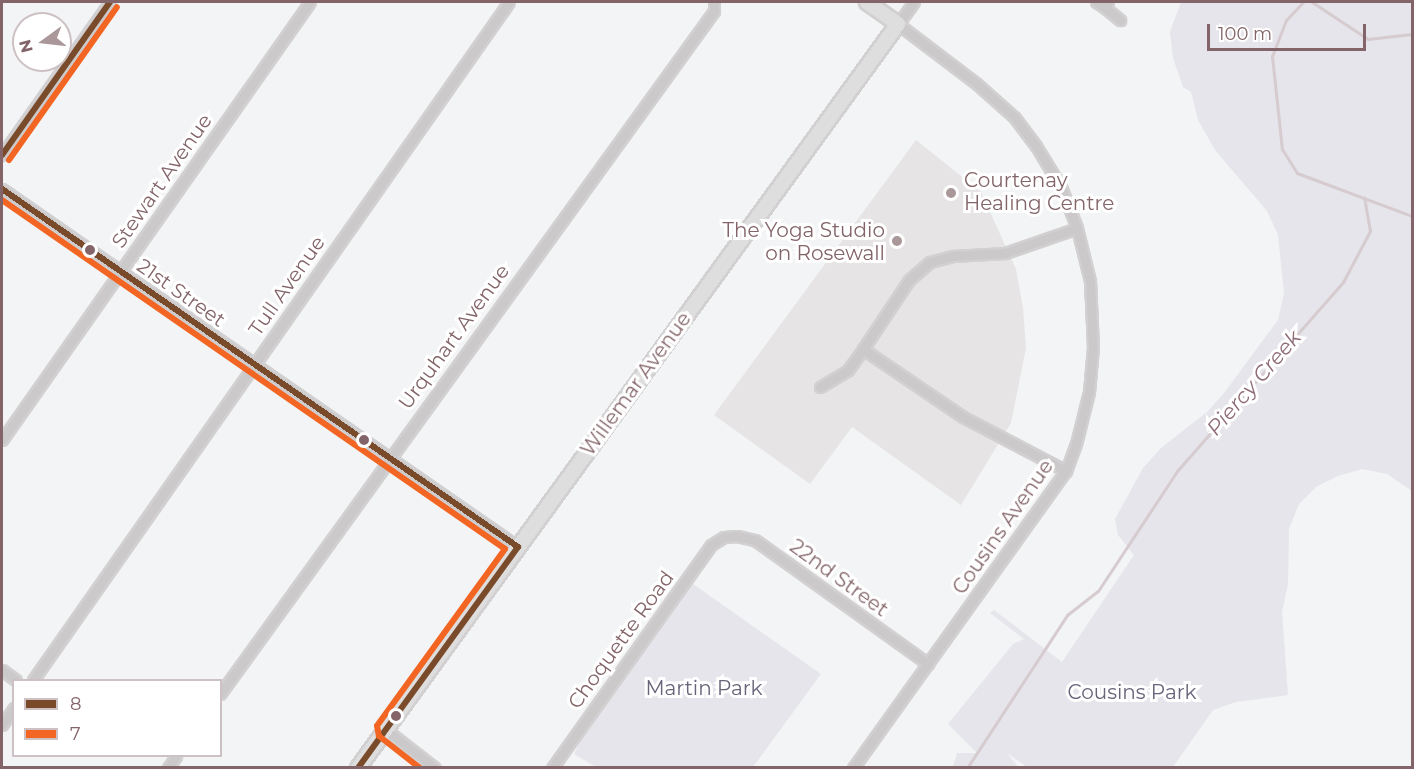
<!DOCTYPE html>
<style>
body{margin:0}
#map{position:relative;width:1414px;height:769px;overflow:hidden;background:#f3f4f5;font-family:Montserrat,sans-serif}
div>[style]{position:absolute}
.built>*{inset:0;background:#e6e4e5}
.green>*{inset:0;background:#e5e5eb}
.stream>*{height:3px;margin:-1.5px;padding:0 1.5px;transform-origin:1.5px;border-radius:1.5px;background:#d6cbce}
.roads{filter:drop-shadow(2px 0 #d2d0d1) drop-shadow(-2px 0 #d2d0d1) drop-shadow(0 2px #d2d0d1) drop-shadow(0 -2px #d2d0d1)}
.street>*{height:9px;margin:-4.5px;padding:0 4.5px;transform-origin:4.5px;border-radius:4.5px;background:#cbc9ca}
.secondary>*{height:14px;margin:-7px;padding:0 7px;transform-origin:7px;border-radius:7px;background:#dfdede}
.bus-1>*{height:6px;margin:-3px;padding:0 3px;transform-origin:3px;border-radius:3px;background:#7a4b2a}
.bus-2>*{height:6px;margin:-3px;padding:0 3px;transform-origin:3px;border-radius:3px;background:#f26522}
.dots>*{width:16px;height:16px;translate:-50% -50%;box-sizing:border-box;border:3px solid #fff;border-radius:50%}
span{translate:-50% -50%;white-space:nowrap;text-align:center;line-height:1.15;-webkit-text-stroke:6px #fff;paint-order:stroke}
.street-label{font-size:20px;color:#836569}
.poi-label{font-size:20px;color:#836569}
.left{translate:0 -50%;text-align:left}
.right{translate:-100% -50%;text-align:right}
.park-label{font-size:20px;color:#69647a}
.water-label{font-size:21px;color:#8d6b75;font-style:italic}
.frame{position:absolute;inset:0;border:3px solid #836569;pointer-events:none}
.legend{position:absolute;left:12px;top:679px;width:210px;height:78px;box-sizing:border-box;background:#fff;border:2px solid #cdc1c3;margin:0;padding:8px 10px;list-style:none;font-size:18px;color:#836569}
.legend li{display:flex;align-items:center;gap:12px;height:30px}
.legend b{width:30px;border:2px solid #cdc1c3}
.north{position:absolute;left:12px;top:12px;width:60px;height:60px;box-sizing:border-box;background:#fff;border:2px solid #cdc1c3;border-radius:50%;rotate:255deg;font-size:16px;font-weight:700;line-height:24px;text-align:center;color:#836569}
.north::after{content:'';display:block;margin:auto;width:21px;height:27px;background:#aa979a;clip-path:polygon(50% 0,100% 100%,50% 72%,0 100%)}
.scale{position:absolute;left:1207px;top:24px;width:159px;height:27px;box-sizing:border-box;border:3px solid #836569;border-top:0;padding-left:8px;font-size:18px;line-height:21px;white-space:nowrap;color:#836569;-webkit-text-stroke:4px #fff;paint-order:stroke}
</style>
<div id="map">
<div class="built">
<div style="clip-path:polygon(916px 140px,981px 192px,1016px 269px,1023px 308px,1026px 348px,1011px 423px,961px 505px,852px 427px,810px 484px,714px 415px)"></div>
</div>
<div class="green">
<div style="clip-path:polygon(1181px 2px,1412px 2px,1412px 491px,1387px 474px,1362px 469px,1338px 476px,1316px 487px,1299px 504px,1289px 529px,1288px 584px,1282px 612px,1288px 695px,1236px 702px,1213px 710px,1173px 767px,1027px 767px,1007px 753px,1018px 767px,953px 767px,957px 753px,977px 753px,948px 724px,1013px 644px,1024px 639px,990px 613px,994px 610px,1062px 662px,1134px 555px,1118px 535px,1115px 519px,1143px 468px,1161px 448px,1207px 412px,1224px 393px,1278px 320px,1284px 293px,1278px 235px,1267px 211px,1215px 150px,1198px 120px,1191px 92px,1183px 87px,1173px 58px,1170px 32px)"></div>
<div style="clip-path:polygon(686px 579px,821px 674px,753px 767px,596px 767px,574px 754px,602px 698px)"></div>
</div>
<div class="stream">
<div style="left:1303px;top:2px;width:25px;rotate:133deg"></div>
<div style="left:1286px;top:20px;width:39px;rotate:111deg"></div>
<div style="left:1272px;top:56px;width:94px;rotate:83.9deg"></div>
<div style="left:1282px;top:149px;width:28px;rotate:58deg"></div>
<div style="left:1297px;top:173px;width:123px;rotate:20.5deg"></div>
<div style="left:1312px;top:2px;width:67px;rotate:33.5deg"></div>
<div style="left:1368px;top:39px;width:44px;rotate:-6.5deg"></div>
<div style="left:967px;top:768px;width:183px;rotate:-56.8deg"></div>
<div style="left:1067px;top:615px;width:39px;rotate:-38deg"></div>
<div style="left:1098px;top:591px;width:144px;rotate:-56.6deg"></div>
<div style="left:1177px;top:471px;width:252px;rotate:-48.7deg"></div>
<div style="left:1343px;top:282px;width:58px;rotate:-62.1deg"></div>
<div style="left:1370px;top:231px;width:34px;rotate:-100deg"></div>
</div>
<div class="roads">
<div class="street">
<div style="left:1096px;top:2px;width:9px;rotate:32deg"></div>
<div style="left:1104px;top:7px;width:6px;rotate:-51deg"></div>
<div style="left:1104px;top:7px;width:21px;rotate:39deg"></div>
<div style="left:2px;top:155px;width:187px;rotate:-54.8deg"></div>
<div style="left:2px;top:189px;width:628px;rotate:34.75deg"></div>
<div style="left:820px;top:387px;width:33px;rotate:-31deg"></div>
<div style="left:848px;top:370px;width:26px;rotate:-54deg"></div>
<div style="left:2px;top:440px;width:535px;rotate:-54.89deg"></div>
<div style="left:1066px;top:471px;width:116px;rotate:-152.3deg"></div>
<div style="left:963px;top:417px;width:121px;rotate:-145.8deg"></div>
<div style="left:863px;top:349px;width:83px;rotate:-56.3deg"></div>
<div style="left:909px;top:280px;width:28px;rotate:-41deg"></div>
<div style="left:930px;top:262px;width:24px;rotate:-15deg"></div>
<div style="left:953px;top:256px;width:52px;rotate:-3.3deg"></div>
<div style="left:1005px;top:253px;width:76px;rotate:-19.1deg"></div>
<div style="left:2px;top:670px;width:17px;rotate:36deg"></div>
<div style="left:33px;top:680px;width:828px;rotate:-54.93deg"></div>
<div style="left:220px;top:694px;width:843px;rotate:-54.12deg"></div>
<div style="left:714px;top:11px;width:9px;rotate:-90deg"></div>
<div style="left:2px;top:725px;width:21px;rotate:-55deg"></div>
<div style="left:385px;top:729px;width:63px;rotate:38deg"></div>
<div style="left:168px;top:768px;width:14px;rotate:-56deg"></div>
<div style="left:552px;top:768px;width:274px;rotate:-54.5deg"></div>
<div style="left:711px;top:545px;width:15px;rotate:-32deg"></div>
<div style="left:724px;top:537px;width:13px;rotate:-4deg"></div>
<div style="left:737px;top:536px;width:18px;rotate:13deg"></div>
<div style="left:755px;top:540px;width:213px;rotate:35.6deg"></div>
<div style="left:853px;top:768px;width:365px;rotate:-54.4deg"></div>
<div style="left:1066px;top:471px;width:29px;rotate:-70deg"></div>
<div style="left:1076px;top:444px;width:54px;rotate:-76deg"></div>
<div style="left:1089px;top:392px;width:45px;rotate:-84.9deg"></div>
<div style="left:1093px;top:347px;width:66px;rotate:-92.6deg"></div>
<div style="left:1090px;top:281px;width:55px;rotate:-103.8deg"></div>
<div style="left:1077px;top:228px;width:44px;rotate:-111.3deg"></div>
<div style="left:1061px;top:187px;width:48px;rotate:-121.4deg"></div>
<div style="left:1036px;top:146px;width:36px;rotate:-127deg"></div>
<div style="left:1014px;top:117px;width:50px;rotate:-138.3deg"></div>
<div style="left:977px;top:84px;width:99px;rotate:-142.8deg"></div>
<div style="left:898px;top:24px;width:27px;rotate:-54deg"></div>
</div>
<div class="secondary">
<div style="left:358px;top:768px;width:919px;rotate:-54.03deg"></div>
<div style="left:898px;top:24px;width:38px;rotate:-145deg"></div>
</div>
</div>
<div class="bus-1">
<div style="left:2px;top:155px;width:187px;rotate:-54.8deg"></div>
<div style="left:2px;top:189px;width:628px;rotate:34.75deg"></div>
<div style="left:518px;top:547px;width:273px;rotate:125.9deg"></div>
</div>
<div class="bus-2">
<div style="left:9px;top:160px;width:187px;rotate:-54.8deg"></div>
<div style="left:2px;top:200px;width:612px;rotate:34.75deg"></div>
<div style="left:505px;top:549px;width:218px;rotate:125.9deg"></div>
<div style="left:377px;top:726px;width:10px;rotate:79deg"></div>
<div style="left:379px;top:736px;width:52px;rotate:38deg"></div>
</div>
<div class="dots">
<div style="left:951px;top:193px;background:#aa979a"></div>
<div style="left:897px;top:241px;background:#aa979a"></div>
<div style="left:90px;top:250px;background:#836569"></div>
<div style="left:364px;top:440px;background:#836569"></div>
<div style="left:396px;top:716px;background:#836569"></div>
</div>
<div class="street-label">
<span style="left:162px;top:181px;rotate:-55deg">Stewart Avenue</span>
<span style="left:287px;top:286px;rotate:-55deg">Tull Avenue</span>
<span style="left:181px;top:293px;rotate:35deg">21st Street</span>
<span style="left:454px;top:337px;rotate:-54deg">Urquhart Avenue</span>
<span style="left:636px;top:384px;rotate:-54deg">Willemar Avenue</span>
<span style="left:1003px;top:527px;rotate:-55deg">Cousins Avenue</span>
<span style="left:839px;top:578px;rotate:36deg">22nd Street</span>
<span style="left:621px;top:640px;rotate:-54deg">Choquette Road</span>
</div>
<div class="poi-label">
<span class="left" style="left:964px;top:192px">Courtenay<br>Healing Centre</span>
<span class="right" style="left:885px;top:242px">The Yoga Studio<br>on Rosewall</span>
</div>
<div class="park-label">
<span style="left:704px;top:688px">Martin Park</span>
<span style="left:1132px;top:692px">Cousins Park</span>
</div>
<div class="water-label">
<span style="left:1254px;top:383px;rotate:-49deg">Piercy Creek</span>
</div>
<div class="frame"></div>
<ul class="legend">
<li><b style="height:8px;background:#7a4b2a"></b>8</li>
<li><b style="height:8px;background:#f26522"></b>7</li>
</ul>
<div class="north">N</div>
<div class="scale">100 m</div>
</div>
